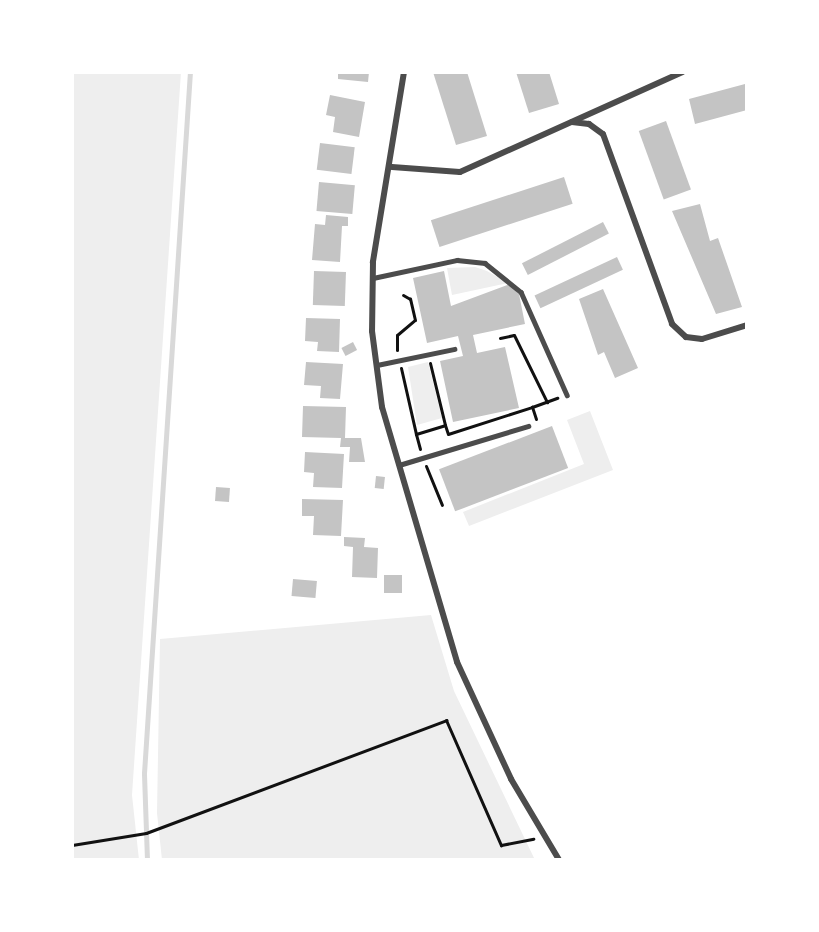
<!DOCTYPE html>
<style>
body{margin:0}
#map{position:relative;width:819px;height:932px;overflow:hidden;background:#fff;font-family:Roboto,sans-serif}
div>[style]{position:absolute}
.green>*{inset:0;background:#eee}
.stream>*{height:5px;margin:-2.5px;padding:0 2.5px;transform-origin:2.5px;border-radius:2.5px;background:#d9d9d9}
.building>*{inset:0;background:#c4c4c4;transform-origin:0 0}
.path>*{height:3px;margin:-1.5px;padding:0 1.5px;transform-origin:1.5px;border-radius:1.5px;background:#111}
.service>*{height:4.5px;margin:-2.25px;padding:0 2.25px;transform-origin:2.25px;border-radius:2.25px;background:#4c4c4c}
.minor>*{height:6px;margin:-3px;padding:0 3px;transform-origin:3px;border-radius:3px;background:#4c4c4c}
span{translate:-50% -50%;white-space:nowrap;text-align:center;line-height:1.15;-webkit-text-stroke:4.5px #fff;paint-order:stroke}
.frame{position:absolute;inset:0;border:74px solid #fff;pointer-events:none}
</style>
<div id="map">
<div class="green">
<div style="clip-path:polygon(72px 72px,181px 72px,132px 795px,139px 860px,72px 860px)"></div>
<div style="clip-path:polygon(475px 267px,487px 271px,508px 283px,452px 295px,447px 268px)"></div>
<div style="clip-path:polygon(428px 362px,442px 418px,417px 425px,408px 367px)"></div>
<div style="clip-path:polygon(590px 411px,613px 470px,469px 526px,463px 512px,584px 464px,567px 420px)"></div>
<div style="clip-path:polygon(431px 615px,454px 691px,535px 860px,162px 860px,157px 813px,160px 639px)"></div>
</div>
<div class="stream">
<div style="left:147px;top:860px;width:87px;rotate:-92deg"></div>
<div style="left:144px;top:773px;width:703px;rotate:-86.25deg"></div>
</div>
<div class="building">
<div style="clip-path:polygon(338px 72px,369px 72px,368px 82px,338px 79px)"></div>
<div style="clip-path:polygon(433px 72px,467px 72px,487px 136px,456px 145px)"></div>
<div style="clip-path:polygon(516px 72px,549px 72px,559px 104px,529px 113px)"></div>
<div style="clip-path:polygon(747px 78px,747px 110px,695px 124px,689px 99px,745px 84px)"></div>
<div style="clip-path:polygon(330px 95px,365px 102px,359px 137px,333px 132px,335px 117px,326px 115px)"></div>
<div style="left:666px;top:121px;width:73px;height:29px;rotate:70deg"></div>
<div style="left:320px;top:143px;width:35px;height:27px;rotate:7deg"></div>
<div style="left:564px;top:177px;width:28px;height:140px;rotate:72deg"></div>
<div style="left:319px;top:182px;width:36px;height:29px;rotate:5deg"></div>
<div style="clip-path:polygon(700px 204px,710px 241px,718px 238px,742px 307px,716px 314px,672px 211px)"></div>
<div style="clip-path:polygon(326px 215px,348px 217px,348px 226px,342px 226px,340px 262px,312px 260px,315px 224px,325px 225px)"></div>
<div style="left:603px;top:222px;width:13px;height:91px;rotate:63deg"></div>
<div style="left:617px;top:257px;width:14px;height:91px;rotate:65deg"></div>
<div style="left:314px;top:271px;width:32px;height:34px;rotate:2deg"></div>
<div style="clip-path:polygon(444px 271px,451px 306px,510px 284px,519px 294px,525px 324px,473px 335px,477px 353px,505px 347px,519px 408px,453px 422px,440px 361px,463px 356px,458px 336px,427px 343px,413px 278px)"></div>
<div style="clip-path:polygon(603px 289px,638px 368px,615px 378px,604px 352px,598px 355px,579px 299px)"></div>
<div style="clip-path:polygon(306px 318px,340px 319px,339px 352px,317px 351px,318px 342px,305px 341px)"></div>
<div style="left:353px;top:342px;width:9px;height:13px;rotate:63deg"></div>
<div style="clip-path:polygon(306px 362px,343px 364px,340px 399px,320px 398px,321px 386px,304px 385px)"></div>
<div style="clip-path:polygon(303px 406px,346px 407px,345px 438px,361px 438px,365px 462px,349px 462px,350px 447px,340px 447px,341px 438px,302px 437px)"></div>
<div style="left:552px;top:426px;width:45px;height:121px;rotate:69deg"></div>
<div style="clip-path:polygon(305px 452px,344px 454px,342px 488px,313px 487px,314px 473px,304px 472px)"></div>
<div style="left:376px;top:476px;width:9px;height:12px;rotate:6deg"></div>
<div style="left:216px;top:487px;width:14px;height:14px;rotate:4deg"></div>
<div style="clip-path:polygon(302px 499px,343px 500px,341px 536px,313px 535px,314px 516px,302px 516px)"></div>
<div style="clip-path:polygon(344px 537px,365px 538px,364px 547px,378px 548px,377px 578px,352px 577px,353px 547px,344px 546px)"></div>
<div style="left:384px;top:575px;width:18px;height:18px"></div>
<div style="left:293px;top:579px;width:24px;height:17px;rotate:5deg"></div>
</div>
<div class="path">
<div style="left:500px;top:338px;width:14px;rotate:-12deg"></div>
<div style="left:514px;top:335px;width:75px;rotate:63.8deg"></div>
<div style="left:397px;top:350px;width:15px;rotate:-90deg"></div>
<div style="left:397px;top:335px;width:23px;rotate:-40deg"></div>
<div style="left:415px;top:320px;width:22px;rotate:-103deg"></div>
<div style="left:410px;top:299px;width:8px;rotate:-150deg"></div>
<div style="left:430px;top:363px;width:64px;rotate:76.4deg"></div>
<div style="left:401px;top:368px;width:68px;rotate:77.2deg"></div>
<div style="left:536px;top:419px;width:13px;rotate:-108deg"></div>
<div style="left:532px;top:407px;width:27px;rotate:-20deg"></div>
<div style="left:448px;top:434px;width:88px;rotate:-17.8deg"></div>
<div style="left:420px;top:449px;width:16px;rotate:-105deg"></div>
<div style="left:416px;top:434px;width:30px;rotate:-17deg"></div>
<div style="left:445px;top:425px;width:9px;rotate:72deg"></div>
<div style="left:426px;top:466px;width:42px;rotate:67.7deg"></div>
<div style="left:72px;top:845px;width:75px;rotate:-9.2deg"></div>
<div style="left:146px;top:833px;width:321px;rotate:-20.6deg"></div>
<div style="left:446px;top:720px;width:137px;rotate:66.3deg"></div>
<div style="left:501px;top:845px;width:33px;rotate:-11deg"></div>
</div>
<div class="service">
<div style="left:373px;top:278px;width:86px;rotate:-12.1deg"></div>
<div style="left:457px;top:260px;width:28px;rotate:6deg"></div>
<div style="left:485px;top:263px;width:46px;rotate:38.9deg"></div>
<div style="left:521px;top:292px;width:113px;rotate:65.9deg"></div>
<div style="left:377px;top:365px;width:79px;rotate:-11.7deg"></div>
<div style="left:399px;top:465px;width:135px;rotate:-16.8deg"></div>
</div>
<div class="minor">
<div style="left:404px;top:72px;width:193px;rotate:99.3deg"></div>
<div style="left:373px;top:262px;width:69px;rotate:90.8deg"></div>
<div style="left:372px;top:331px;width:77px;rotate:82.5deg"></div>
<div style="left:382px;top:407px;width:266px;rotate:73.6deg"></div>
<div style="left:457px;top:662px;width:129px;rotate:65.2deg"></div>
<div style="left:511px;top:779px;width:94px;rotate:59.3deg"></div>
<div style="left:572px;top:122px;width:17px;rotate:7deg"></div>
<div style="left:589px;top:124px;width:17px;rotate:36deg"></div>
<div style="left:603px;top:134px;width:202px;rotate:70deg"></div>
<div style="left:672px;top:324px;width:19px;rotate:43deg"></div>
<div style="left:686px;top:337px;width:16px;rotate:7deg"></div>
<div style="left:702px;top:339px;width:47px;rotate:-17.3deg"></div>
<div style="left:392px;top:167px;width:68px;rotate:4.2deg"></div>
<div style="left:460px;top:172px;width:244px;rotate:-24.2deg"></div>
</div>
<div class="frame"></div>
</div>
